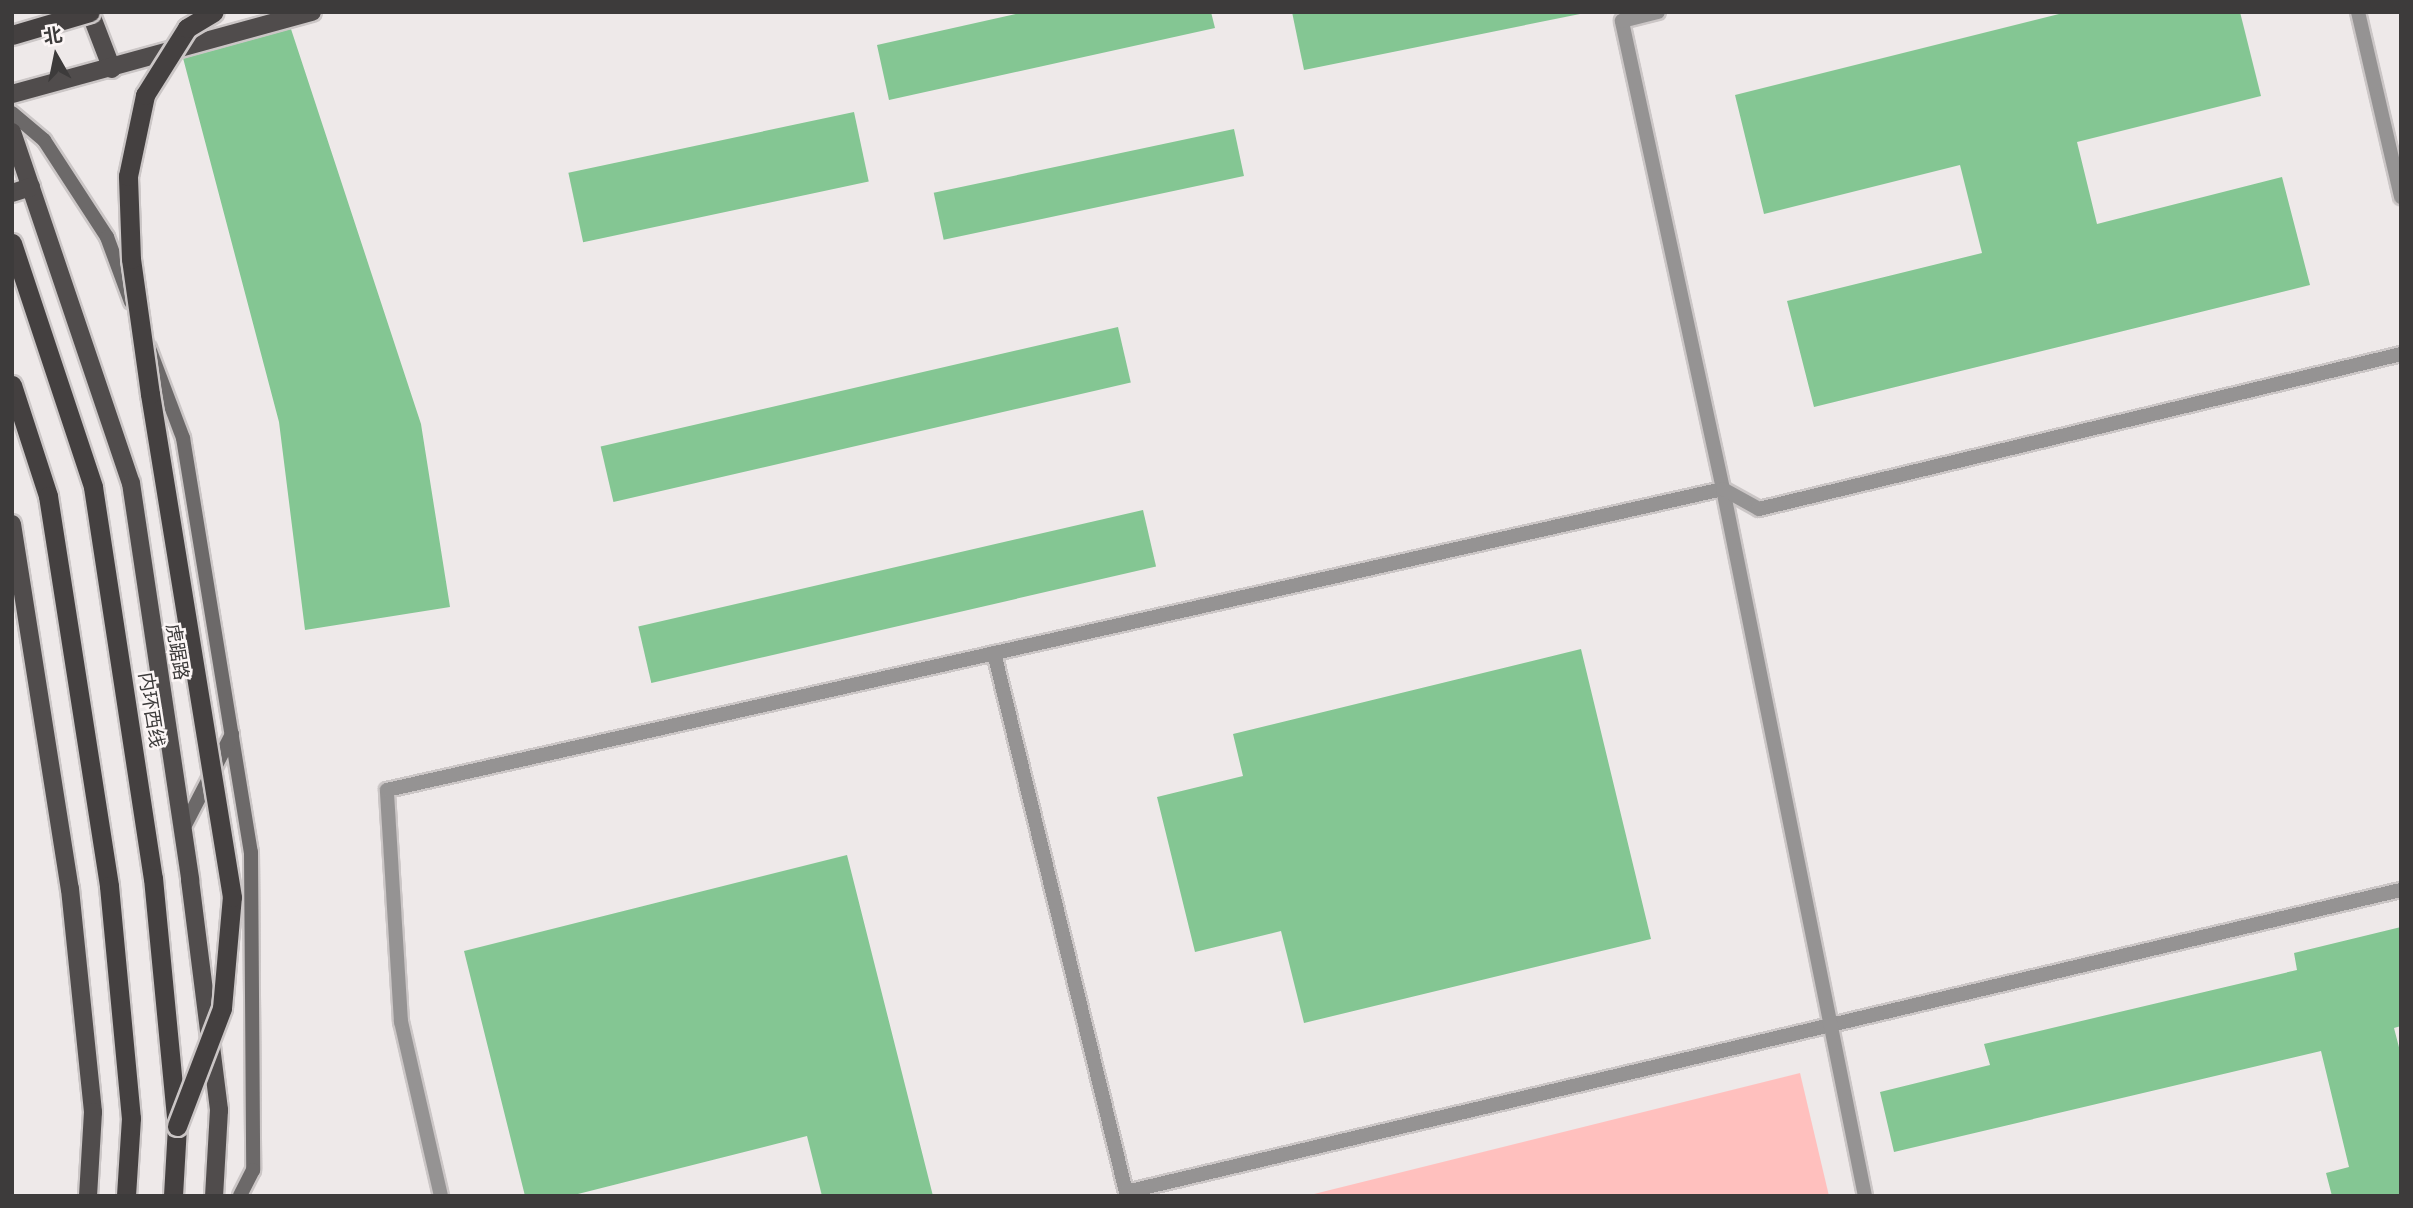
<!DOCTYPE html>
<meta charset="utf-8">
<style>
body{margin:0}
#map{position:relative;width:2413px;height:1208px;overflow:hidden;background:#eee9e9;font-family:Quicksand,"Noto Sans SC",sans-serif}
div>[style]{position:absolute}
.green>*{inset:0;background:#ffc0be}
.building>*{inset:0;background:#84c693;transform-origin:0 0}
.roads{filter:drop-shadow(2px 0 #cbc6c6) drop-shadow(-2px 0 #cbc6c6) drop-shadow(0 2px #cbc6c6) drop-shadow(0 -2px #cbc6c6)}
.service>*{height:14px;margin:-7px;padding:0 7px;transform-origin:7px;border-radius:7px;background:#959393}
.secondary>*{height:14px;margin:-7px;padding:0 7px;transform-origin:7px;border-radius:7px;background:#6c6969}
.primary>*{height:18px;margin:-9px;padding:0 9px;transform-origin:9px;border-radius:9px;background:#504c4c}
.trunk>*{height:19px;margin:-9.5px;padding:0 9.5px;transform-origin:9.5px;border-radius:9.5px;background:#444040}
.bridges{filter:drop-shadow(2px 0 #cbc6c6) drop-shadow(-2px 0 #cbc6c6) drop-shadow(0 2px #cbc6c6) drop-shadow(0 -2px #cbc6c6)}
.trunk-bridge>*{height:19px;margin:-9.5px;padding:0 9.5px;transform-origin:9.5px;border-radius:9.5px;background:#444040}
span{translate:-50% -50%;white-space:nowrap;text-align:center;line-height:1.15;-webkit-text-stroke:5px #fcf6f6;paint-order:stroke}
.street-label{font-size:19px;color:#3d3b3b}
.frame{position:absolute;inset:0;border:14px solid #3d3b3b;pointer-events:none}
.north{position:absolute;left:21px;top:21px;width:70px;height:70px;-webkit-text-stroke:5px #fcf6f6;paint-order:stroke;rotate:351deg;font-size:19px;font-weight:700;line-height:28px;text-align:center;color:#3d3b3b}
.north::after{content:'';display:block;margin:auto;width:24px;height:32px;background:#3d3b3b;clip-path:polygon(50% 0,100% 100%,50% 72%,0 100%)}
</style>
<div id="map">
<div class="green">
<div style="clip-path:polygon(1800px 1073px,1829px 1196px,1306px 1196px)"></div>
</div>
<div class="building">
<div style="clip-path:polygon(1025px 12px,1211px 12px,1215px 28px,889px 100px,877px 45px)"></div>
<div style="clip-path:polygon(1292px 12px,1585px 12px,1585px 13px,1304px 70px)"></div>
<div style="clip-path:polygon(2067px 12px,2240px 12px,2261px 96px,2077px 142px,2097px 224px,2282px 177px,2310px 285px,1814px 407px,1787px 301px,1982px 253px,1960px 165px,1764px 214px,1735px 95px)"></div>
<div style="clip-path:polygon(290px 26px,421px 424px,450px 607px,305px 630px,279px 422px,183px 58px)"></div>
<div style="left:854px;top:112px;width:71px;height:292px;rotate:78deg"></div>
<div style="left:1234px;top:129px;width:48px;height:307px;rotate:78deg"></div>
<div style="left:1118px;top:327px;width:57px;height:531px;rotate:77deg"></div>
<div style="left:1143px;top:510px;width:58px;height:518px;rotate:77deg"></div>
<div style="clip-path:polygon(1581px 649px,1651px 939px,1304px 1023px,1281px 931px,1195px 952px,1157px 797px,1243px 776px,1233px 734px)"></div>
<div style="clip-path:polygon(847px 855px,933px 1196px,822px 1196px,807px 1136px,570px 1196px,525px 1196px,464px 951px)"></div>
<div style="clip-path:polygon(2401px 927px,2401px 1026px,2394px 1028px,2401px 1055px,2401px 1196px,2332px 1196px,2326px 1173px,2349px 1167px,2321px 1051px,1894px 1152px,1880px 1092px,1990px 1065px,1984px 1044px,2297px 970px,2294px 953px)"></div>
</div>
<div class="roads">
<div class="service">
<div style="left:2358px;top:12px;width:190px;rotate:76.9deg"></div>
<div style="left:994px;top:653px;width:559px;rotate:76.24deg"></div>
<div style="left:1126px;top:1192px;width:1310px;rotate:-13.33deg"></div>
<div style="left:441px;top:1196px;width:179px;rotate:-102.9deg"></div>
<div style="left:401px;top:1022px;width:232px;rotate:-93.5deg"></div>
<div style="left:387px;top:790px;width:1369px;rotate:-12.7deg"></div>
<div style="left:1723px;top:489px;width:479px;rotate:-102.2deg"></div>
<div style="left:1622px;top:21px;width:37px;rotate:-14deg"></div>
<div style="left:1865px;top:1196px;width:721px;rotate:-101.36deg"></div>
<div style="left:1723px;top:489px;width:41px;rotate:29.1deg"></div>
<div style="left:1759px;top:509px;width:660px;rotate:-13.57deg"></div>
</div>
<div class="secondary">
<div style="left:12px;top:113px;width:42px;rotate:40.2deg"></div>
<div style="left:44px;top:140px;width:116px;rotate:57deg"></div>
<div style="left:107px;top:237px;width:69px;rotate:69.7deg"></div>
<div style="left:149px;top:348px;width:96px;rotate:69.3deg"></div>
<div style="left:183px;top:438px;width:420px;rotate:80.7deg"></div>
<div style="left:251px;top:852px;width:318px;rotate:89.6deg"></div>
<div style="left:253px;top:1170px;width:29px;rotate:117deg"></div>
<div style="left:183px;top:829px;width:107px;rotate:-62.7deg"></div>
</div>
<div class="primary">
<div style="left:90px;top:12px;width:61px;rotate:68.9deg"></div>
<div style="left:12px;top:94px;width:311px;rotate:-15.3deg"></div>
<div style="left:12px;top:132px;width:371px;rotate:71.3deg"></div>
<div style="left:131px;top:483px;width:401px;rotate:81.5deg"></div>
<div style="left:190px;top:880px;width:232px;rotate:82.8deg"></div>
<div style="left:219px;top:1110px;width:86px;rotate:93.3deg"></div>
<div style="left:12px;top:193px;width:20px;rotate:-18deg"></div>
<div style="left:12px;top:524px;width:370px;rotate:81deg"></div>
<div style="left:70px;top:889px;width:224px;rotate:84.1deg"></div>
<div style="left:93px;top:1112px;width:84px;rotate:93.4deg"></div>
</div>
<div class="trunk">
<div style="left:12px;top:243px;width:257px;rotate:71.6deg"></div>
<div style="left:93px;top:487px;width:396px;rotate:81.3deg"></div>
<div style="left:153px;top:878px;width:249px;rotate:84.5deg"></div>
<div style="left:177px;top:1126px;width:70px;rotate:93.3deg"></div>
<div style="left:12px;top:385px;width:117px;rotate:72deg"></div>
<div style="left:48px;top:496px;width:395px;rotate:81.1deg"></div>
<div style="left:109px;top:886px;width:233px;rotate:84.6deg"></div>
<div style="left:131px;top:1118px;width:78px;rotate:93.7deg"></div>
</div>
</div>
<div class="bridges">
<div class="trunk-bridge">
<div style="left:12px;top:35px;width:81px;rotate:-16.4deg"></div>
<div style="left:177px;top:1126px;width:126px;rotate:-69.1deg"></div>
<div style="left:222px;top:1008px;width:111px;rotate:-84.9deg"></div>
<div style="left:232px;top:897px;width:510px;rotate:-99.26deg"></div>
<div style="left:150px;top:394px;width:136px;rotate:-98deg"></div>
<div style="left:131px;top:259px;width:83px;rotate:-92.1deg"></div>
<div style="left:128px;top:176px;width:83px;rotate:-78.1deg"></div>
<div style="left:145px;top:95px;width:79px;rotate:-57.9deg"></div>
<div style="left:187px;top:28px;width:31px;rotate:-31deg"></div>
</div>
</div>
<div class="street-label">
<span style="left:177px;top:652px;rotate:81deg">虎踞路</span>
<span style="left:151px;top:710px;rotate:81deg">内环西线</span>
</div>
<div class="frame"></div>
<div class="north">北</div>
</div>
